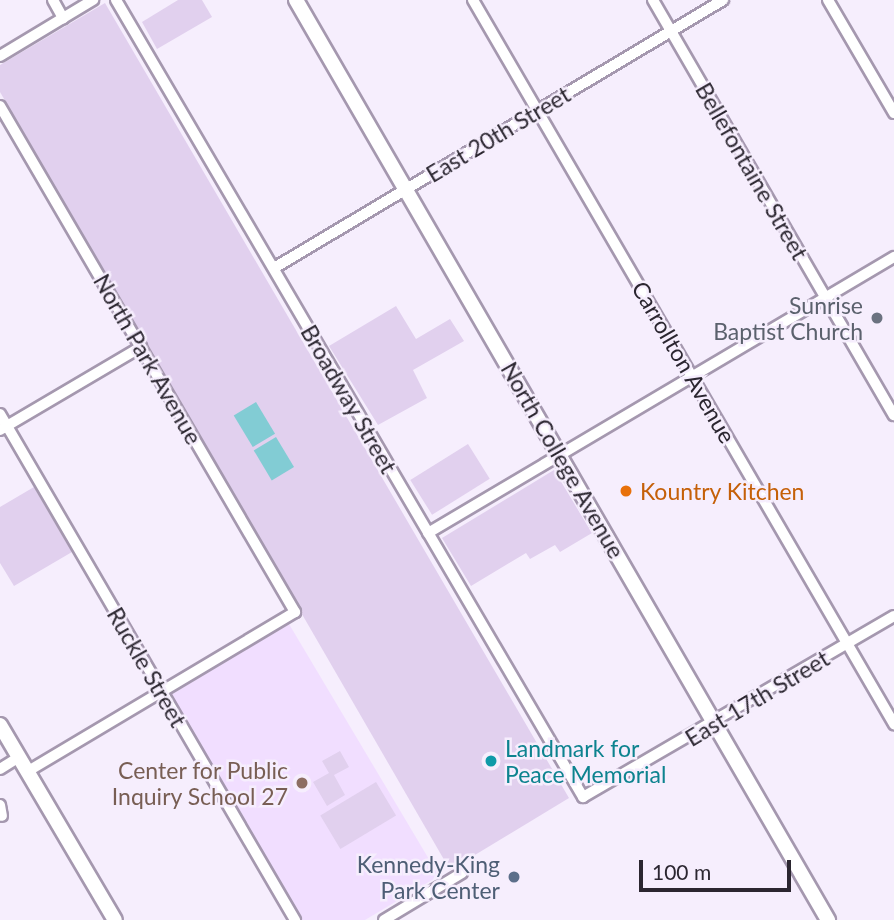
<!DOCTYPE html>
<style>
body{margin:0}
#map{position:relative;width:894px;height:920px;overflow:hidden;background:#f6eefd;font-family:Lato,sans-serif}
div>[style]{position:absolute}
.built>*{inset:0;background:#f1deff}
.green>*{inset:0;background:#e1d0ee;transform-origin:0 0}
.water>*{inset:0;background:#82ccd4;transform-origin:0 0}
.roads{filter:drop-shadow(2px 0 #a598af) drop-shadow(-2px 0 #a598af) drop-shadow(0 2px #a598af) drop-shadow(0 -2px #a598af)}
.street>*{height:10px;margin:-5px;padding:0 5px;transform-origin:5px;border-radius:5px;background:#fff}
.secondary>*{height:14px;margin:-7px;padding:0 7px;transform-origin:7px;border-radius:7px;background:#fff}
.dots>*{width:19px;height:19px;translate:-50% -50%;box-sizing:border-box;border:4px solid #f6eefd;border-radius:50%}
span{translate:-50% -50%;white-space:nowrap;text-align:center;line-height:1.15;-webkit-text-stroke:5px #f6eefd;paint-order:stroke}
.street-label{font-size:23px;color:#2b2630}
.worship-label{font-size:23px;color:#5b616d}
.right{translate:-100% -50%;text-align:right}
.food-label{font-size:23px;color:#c56008}
.left{translate:0 -50%;text-align:left}
.culture-label{font-size:23px;color:#0d838f}
.education-label{font-size:23px;color:#785e54}
.service-label{font-size:23px;color:#4e5e75}
.scale{position:absolute;left:639px;top:860px;width:152px;height:32px;box-sizing:border-box;border:4px solid #2b2630;border-top:0;padding-left:9px;font-size:21px;line-height:24px;white-space:nowrap;color:#2b2630;-webkit-text-stroke:5px #f6eefd;paint-order:stroke}
</style>
<div id="map">
<div class="built">
<div style="clip-path:polygon(289px 624px,436px 871px,437px 877px,365px 920px,302px 920px,169px 696px)"></div>
</div>
<div class="green">
<div style="clip-path:polygon(178px 0,202px 0,212px 17px,157px 49px,142px 22px)"></div>
<div style="clip-path:polygon(105px 3px,569px 798px,450px 870px,0 92px,0 65px)"></div>
<div style="clip-path:polygon(396px 306px,416px 339px,450px 319px,464px 341px,413px 370px,427px 398px,378px 425px,329px 346px)"></div>
<div style="left:468px;top:444px;width:41px;height:68px;rotate:58deg"></div>
<div style="clip-path:polygon(554px 470px,592px 533px,560px 552px,555px 545px,530px 559px,526px 553px,471px 586px,442px 538px)"></div>
<div style="clip-path:polygon(34px 487px,72px 552px,14px 586px,0 563px,0 507px)"></div>
<div style="clip-path:polygon(340px 751px,349px 767px,334px 775px,345px 795px,327px 806px,313px 782px,329px 773px,322px 761px)"></div>
<div style="left:376px;top:782px;width:39px;height:65px;rotate:59deg"></div>
</div>
<div class="water">
<div style="left:256px;top:402px;width:37px;height:26px;rotate:59deg"></div>
<div style="left:276px;top:437px;width:35px;height:26px;rotate:59deg"></div>
</div>
<div class="roads">
<div class="street">
<div style="left:53px;top:0;width:21px;rotate:61deg"></div>
<div style="left:116px;top:0;width:924px;rotate:59.63deg"></div>
<div style="left:583px;top:797px;width:360px;rotate:-30.2deg"></div>
<div style="left:473px;top:0;width:838px;rotate:59.82deg"></div>
<div style="left:653px;top:0;width:480px;rotate:59.9deg"></div>
<div style="left:828px;top:0;width:131px;rotate:59.7deg"></div>
<div style="left:0;top:56px;width:109px;rotate:-31.1deg"></div>
<div style="left:0;top:106px;width:586px;rotate:59.76deg"></div>
<div style="left:295px;top:612px;width:312px;rotate:149.2deg"></div>
<div style="left:274px;top:268px;width:523px;rotate:-30.83deg"></div>
<div style="left:0;top:414px;width:586px;rotate:59.76deg"></div>
<div style="left:0;top:430px;width:164px;rotate:-30.5deg"></div>
<div style="left:428px;top:533px;width:542px;rotate:-30.64deg"></div>
<div style="left:0;top:769px;width:22px;rotate:-32deg"></div>
<div style="left:0;top:805px;width:11px;rotate:80deg"></div>
<div style="left:384px;top:920px;width:91px;rotate:-31.1deg"></div>
</div>
<div class="secondary">
<div style="left:296px;top:0;width:1063px;rotate:59.96deg"></div>
<div style="left:0;top:725px;width:226px;rotate:59.5deg"></div>
</div>
</div>
<div class="dots">
<div style="left:877px;top:318px;background:#6b7280"></div>
<div style="left:626px;top:491px;background:#e8710a"></div>
<div style="left:491px;top:761px;background:#0f9aa8"></div>
<div style="left:302px;top:783px;background:#8d6e63"></div>
<div style="left:514px;top:877px;background:#5c6f8a"></div>
</div>
<div class="street-label">
<span style="left:498px;top:134px;rotate:-31deg">East 20th Street</span>
<span style="left:752px;top:171px;rotate:60deg">Bellefontaine Street</span>
<span style="left:148px;top:359px;rotate:60deg">North Park Avenue</span>
<span style="left:684px;top:362px;rotate:60deg">Carrollton Avenue</span>
<span style="left:349px;top:399px;rotate:60deg">Broadway Street</span>
<span style="left:563px;top:460px;rotate:60deg">North College Avenue</span>
<span style="left:147px;top:667px;rotate:60deg">Ruckle Street</span>
<span style="left:757px;top:698px;rotate:-31deg">East 17th Street</span>
</div>
<div class="worship-label">
<span class="right" style="left:863px;top:318px">Sunrise<br>Baptist Church</span>
</div>
<div class="food-label">
<span class="left" style="left:640px;top:491px">Kountry Kitchen</span>
</div>
<div class="culture-label">
<span class="left" style="left:505px;top:761px">Landmark for<br>Peace Memorial</span>
</div>
<div class="education-label">
<span class="right" style="left:288px;top:783px">Center for Public<br>Inquiry School 27</span>
</div>
<div class="service-label">
<span class="right" style="left:500px;top:877px">Kennedy-King<br>Park Center</span>
</div>
<div class="scale">100 m</div>
</div>
